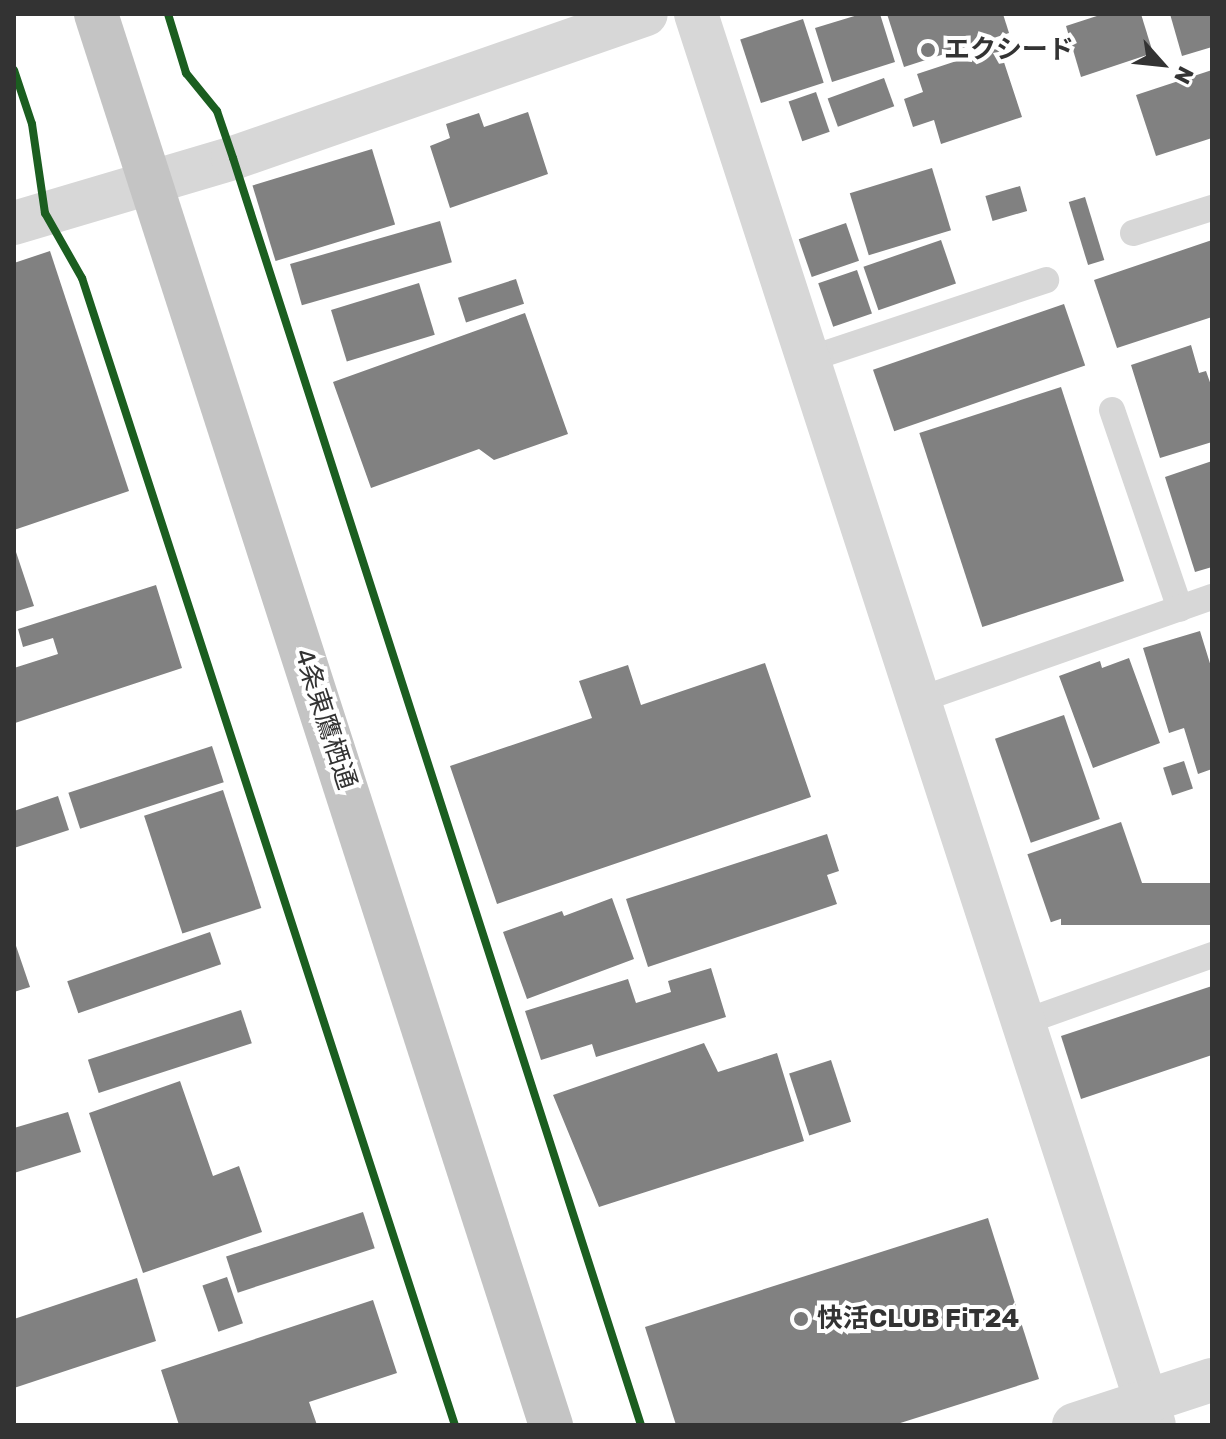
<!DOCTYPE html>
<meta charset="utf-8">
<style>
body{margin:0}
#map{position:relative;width:1226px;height:1439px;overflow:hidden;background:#fff;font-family:Rubik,"Noto Sans JP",sans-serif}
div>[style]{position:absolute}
.building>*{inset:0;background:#818181;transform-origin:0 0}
.lane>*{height:26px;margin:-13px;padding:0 13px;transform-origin:13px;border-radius:13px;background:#d7d7d7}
.street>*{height:44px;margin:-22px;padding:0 22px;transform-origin:22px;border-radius:22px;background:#d7d7d7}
.highway>*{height:44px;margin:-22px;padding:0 22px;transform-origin:22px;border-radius:22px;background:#c4c4c4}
.cycleway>*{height:8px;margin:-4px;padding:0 4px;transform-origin:4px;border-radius:4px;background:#1b5e20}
.dots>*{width:22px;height:22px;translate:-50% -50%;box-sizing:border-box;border:4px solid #fff;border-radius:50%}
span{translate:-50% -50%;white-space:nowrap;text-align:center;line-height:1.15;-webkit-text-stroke:8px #fff;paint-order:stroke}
.poi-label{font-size:26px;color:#333;font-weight:700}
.left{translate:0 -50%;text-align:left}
.street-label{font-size:26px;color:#333}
.frame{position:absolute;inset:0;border:16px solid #333;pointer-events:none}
.north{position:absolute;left:1122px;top:24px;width:80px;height:80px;-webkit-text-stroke:6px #fff;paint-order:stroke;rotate:117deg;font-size:22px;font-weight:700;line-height:32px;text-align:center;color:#333}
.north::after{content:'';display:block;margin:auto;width:28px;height:36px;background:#333;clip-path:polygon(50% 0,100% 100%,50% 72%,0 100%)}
</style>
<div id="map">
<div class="building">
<div style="clip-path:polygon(861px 14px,880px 14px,895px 62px,832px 82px,815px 28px)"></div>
<div style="clip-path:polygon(887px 14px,1003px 14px,1009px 33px,904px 67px)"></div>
<div style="clip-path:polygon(1103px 14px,1141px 14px,1153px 53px,1081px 77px,1066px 26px)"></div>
<div style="clip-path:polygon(1170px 14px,1212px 14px,1212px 47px,1182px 56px)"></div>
<div style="left:803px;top:19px;width:67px;height:66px;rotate:72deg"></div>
<div style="clip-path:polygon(999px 47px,1022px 117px,941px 144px,934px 120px,913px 127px,904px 99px,923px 92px,917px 74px)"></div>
<div style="clip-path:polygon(1212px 70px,1212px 138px,1156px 156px,1136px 95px)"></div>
<div style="left:884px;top:78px;width:30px;height:60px;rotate:70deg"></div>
<div style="left:816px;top:92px;width:42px;height:29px;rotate:71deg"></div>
<div style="clip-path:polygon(528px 112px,548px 174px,450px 208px,430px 146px,450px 138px,446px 124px,479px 113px,484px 127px)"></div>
<div style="left:372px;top:149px;width:79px;height:125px;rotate:73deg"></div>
<div style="left:932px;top:168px;width:65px;height:86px;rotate:73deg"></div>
<div style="left:1020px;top:186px;width:26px;height:36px;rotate:74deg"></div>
<div style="left:1085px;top:197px;width:66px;height:17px;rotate:73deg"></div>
<div style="left:440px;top:221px;width:43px;height:156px;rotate:74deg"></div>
<div style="left:846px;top:223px;width:40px;height:50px;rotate:71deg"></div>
<div style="left:941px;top:240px;width:46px;height:82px;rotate:71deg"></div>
<div style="clip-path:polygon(1212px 240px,1212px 317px,1117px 348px,1094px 280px)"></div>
<div style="clip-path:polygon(50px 251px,129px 491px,14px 530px,14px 263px)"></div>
<div style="left:857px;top:270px;width:46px;height:41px;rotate:71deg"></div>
<div style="left:516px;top:279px;width:26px;height:61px;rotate:72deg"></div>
<div style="left:419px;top:283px;width:54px;height:92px;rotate:73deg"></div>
<div style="left:1064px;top:304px;width:65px;height:202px;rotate:71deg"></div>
<div style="clip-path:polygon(525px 313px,568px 434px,494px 460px,479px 449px,371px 488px,333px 382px)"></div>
<div style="clip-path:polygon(1191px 345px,1199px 373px,1206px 371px,1212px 388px,1212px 442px,1160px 458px,1131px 365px)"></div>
<div style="left:1061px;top:387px;width:204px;height:149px;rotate:72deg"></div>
<div style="clip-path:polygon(1212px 461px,1212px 567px,1195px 572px,1165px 477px)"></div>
<div style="clip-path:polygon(14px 546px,34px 606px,14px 612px)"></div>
<div style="clip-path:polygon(156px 585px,182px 668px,15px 723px,14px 668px,58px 654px,53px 638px,23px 647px,18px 629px)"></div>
<div style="clip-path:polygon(1200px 631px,1212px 670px,1212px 769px,1198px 774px,1184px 728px,1169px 733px,1143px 648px)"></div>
<div style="clip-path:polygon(1129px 658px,1160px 743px,1093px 768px,1059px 676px,1100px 661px,1102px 668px)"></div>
<div style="clip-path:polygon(765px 663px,811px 797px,497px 904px,450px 766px,592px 718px,579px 681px,628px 665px,641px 705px)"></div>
<div style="left:1064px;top:715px;width:110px;height:73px;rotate:71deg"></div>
<div style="left:212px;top:746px;width:38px;height:151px;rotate:72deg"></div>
<div style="left:1184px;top:761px;width:29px;height:22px;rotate:72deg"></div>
<div style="left:223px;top:790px;width:124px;height:83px;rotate:72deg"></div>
<div style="clip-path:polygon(58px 796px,69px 830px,14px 848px,14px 811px)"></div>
<div style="left:1121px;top:822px;width:72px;height:99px;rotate:71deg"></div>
<div style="clip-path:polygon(827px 834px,839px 871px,827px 875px,837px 904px,648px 967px,626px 899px)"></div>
<div style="left:1212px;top:883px;width:42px;height:151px;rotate:90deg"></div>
<div style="clip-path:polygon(612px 898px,634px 959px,527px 999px,503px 932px,562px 911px,564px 916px)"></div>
<div style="left:210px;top:932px;width:34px;height:151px;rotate:71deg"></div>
<div style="clip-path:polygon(14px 940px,30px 987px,14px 992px)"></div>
<div style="clip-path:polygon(711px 968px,726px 1017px,596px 1057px,592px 1044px,541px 1060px,525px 1011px,628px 979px,636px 1003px,671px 992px,668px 981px)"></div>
<div style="clip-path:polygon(1212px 986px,1212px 1055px,1081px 1099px,1061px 1036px)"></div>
<div style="left:241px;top:1010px;width:35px;height:161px;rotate:72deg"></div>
<div style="clip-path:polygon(704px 1043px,718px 1072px,777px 1053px,804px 1141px,599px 1207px,553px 1095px)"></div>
<div style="left:831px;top:1060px;width:65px;height:44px;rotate:72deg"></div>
<div style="clip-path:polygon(180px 1081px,213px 1176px,239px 1166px,262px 1232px,143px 1273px,89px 1113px)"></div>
<div style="clip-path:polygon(68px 1112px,81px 1152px,14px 1173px,14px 1128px)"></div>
<div style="left:363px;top:1212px;width:38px;height:144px;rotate:72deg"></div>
<div style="clip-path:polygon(988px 1218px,1039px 1379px,894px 1425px,676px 1425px,645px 1327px)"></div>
<div style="left:227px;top:1277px;width:49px;height:26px;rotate:71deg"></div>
<div style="clip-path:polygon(137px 1278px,156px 1341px,14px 1388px,14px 1319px)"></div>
<div style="clip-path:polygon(373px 1300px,397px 1373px,309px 1402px,317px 1425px,179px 1425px,161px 1370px)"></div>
</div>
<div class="lane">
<div style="left:1133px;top:233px;width:83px;rotate:-17.6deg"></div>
<div style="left:809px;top:359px;width:250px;rotate:-18.4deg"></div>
<div style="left:1112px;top:410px;width:210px;rotate:71.1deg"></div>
<div style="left:919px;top:700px;width:311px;rotate:-19.4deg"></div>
<div style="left:1024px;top:1022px;width:200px;rotate:-19.6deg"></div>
</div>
<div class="street">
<div style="left:696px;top:14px;width:1483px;rotate:72.02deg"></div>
<div style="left:14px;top:223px;width:228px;rotate:-16.5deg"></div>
<div style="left:233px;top:158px;width:437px;rotate:-19.2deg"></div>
<div style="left:1074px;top:1425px;width:145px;rotate:-18.1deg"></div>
</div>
<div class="highway">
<div style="left:96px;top:14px;width:1483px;rotate:72.13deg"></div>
</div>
<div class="cycleway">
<div style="left:168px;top:14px;width:62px;rotate:73deg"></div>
<div style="left:186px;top:73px;width:49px;rotate:50.8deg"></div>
<div style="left:217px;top:111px;width:50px;rotate:71.2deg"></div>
<div style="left:233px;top:158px;width:1331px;rotate:72.15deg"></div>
<div style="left:14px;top:70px;width:57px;rotate:71.6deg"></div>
<div style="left:32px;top:124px;width:90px;rotate:81.7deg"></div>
<div style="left:45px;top:213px;width:75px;rotate:60.4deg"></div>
<div style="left:82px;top:278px;width:1206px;rotate:71.99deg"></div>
</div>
<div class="dots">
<div style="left:928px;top:50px;background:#7a7a7a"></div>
<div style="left:801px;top:1319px;background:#7a7a7a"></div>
</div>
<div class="poi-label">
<span class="left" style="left:944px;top:50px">エクシード</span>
<span class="left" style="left:817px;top:1319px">快活CLUB FiT24</span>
</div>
<div class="street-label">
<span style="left:325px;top:719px;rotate:72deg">4条東鷹栖通</span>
</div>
<div class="frame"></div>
<div class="north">N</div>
</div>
